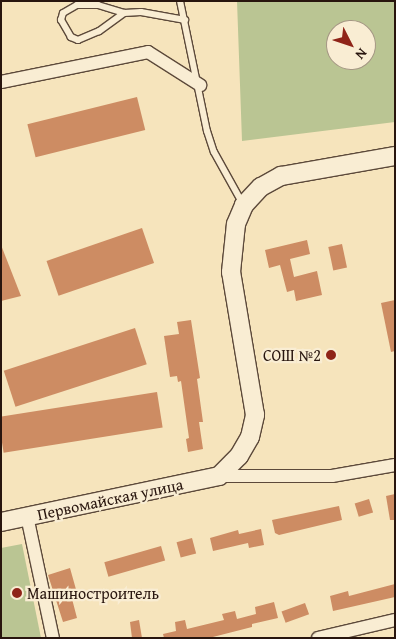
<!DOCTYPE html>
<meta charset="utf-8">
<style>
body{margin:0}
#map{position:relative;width:396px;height:639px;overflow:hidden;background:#f6e4bc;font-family:"Gentium Book Plus",serif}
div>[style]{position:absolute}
.green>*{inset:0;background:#bac593}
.building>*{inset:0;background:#cd8c63;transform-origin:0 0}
.roads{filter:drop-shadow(1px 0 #5c493a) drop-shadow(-1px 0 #5c493a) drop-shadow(0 1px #5c493a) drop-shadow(0 -1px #5c493a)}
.service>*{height:6px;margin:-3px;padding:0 3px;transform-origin:3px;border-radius:3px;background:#f9edd3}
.minor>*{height:12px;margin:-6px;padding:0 6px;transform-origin:6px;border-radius:6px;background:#f9edd3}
.secondary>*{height:18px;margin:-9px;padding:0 9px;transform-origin:9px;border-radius:9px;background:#f9edd3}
.dots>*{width:14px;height:14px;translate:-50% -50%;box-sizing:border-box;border:2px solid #f9edd3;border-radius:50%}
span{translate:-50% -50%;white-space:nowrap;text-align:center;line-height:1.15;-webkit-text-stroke:4.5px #f9edd3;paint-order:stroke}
.poi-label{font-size:16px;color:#28150e}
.right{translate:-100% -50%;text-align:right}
.left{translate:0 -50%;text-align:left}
.street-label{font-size:16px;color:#28150e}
.frame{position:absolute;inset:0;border:2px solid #28150e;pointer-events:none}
.north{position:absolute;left:326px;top:20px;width:50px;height:50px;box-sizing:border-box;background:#f9edd3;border:1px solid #a59784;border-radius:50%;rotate:131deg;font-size:14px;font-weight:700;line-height:20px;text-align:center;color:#28150e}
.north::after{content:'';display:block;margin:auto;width:18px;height:22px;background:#8f2418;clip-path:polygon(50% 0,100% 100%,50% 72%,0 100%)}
</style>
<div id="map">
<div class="green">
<div style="clip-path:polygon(evenodd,237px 1px,395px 1px,395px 122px,242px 141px,237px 1px,336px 30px,366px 30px,366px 60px,336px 60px,336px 30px)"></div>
<div style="clip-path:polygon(22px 544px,41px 638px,1px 638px,1px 548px)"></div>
</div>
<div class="building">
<div style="left:137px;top:97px;width:34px;height:113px;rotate:76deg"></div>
<div style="left:142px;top:228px;width:37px;height:101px;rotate:71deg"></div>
<div style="clip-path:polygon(307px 240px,310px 254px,290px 259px,294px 277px,317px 271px,322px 295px,296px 301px,294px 290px,287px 292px,280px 265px,269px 268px,265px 250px)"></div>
<div style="left:342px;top:244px;width:24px;height:14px;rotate:78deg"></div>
<div style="clip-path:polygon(1px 245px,21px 296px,1px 301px)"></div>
<div style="clip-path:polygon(395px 300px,395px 351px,391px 352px,381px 303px)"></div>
<div style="clip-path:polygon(191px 320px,200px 378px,197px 379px,203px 422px,199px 422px,203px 449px,188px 452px,186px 439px,189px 438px,181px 381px,178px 382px,177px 376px,170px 377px,164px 336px,179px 334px,177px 322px)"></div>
<div style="left:135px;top:328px;width:38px;height:138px;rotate:72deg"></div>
<div style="left:157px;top:392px;width:36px;height:161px;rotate:81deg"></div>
<div style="clip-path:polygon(395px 494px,395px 520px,390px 520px,386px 496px)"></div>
<div style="left:369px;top:499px;width:14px;height:15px;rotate:73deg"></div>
<div style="clip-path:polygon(339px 506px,342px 520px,279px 535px,275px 533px,272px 520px)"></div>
<div style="clip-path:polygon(261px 529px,264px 545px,249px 548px,248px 543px,213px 551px,210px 538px,238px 530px,239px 534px)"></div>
<div style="left:192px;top:538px;width:16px;height:16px;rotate:75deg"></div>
<div style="left:161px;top:546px;width:15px;height:59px;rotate:74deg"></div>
<div style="clip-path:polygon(70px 568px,77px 593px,71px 595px,77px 618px,63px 622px,48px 575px)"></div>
<div style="clip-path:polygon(395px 584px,395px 597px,333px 611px,330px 596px,348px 591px,349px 596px)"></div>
<div style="clip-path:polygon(274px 602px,278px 618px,252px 624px,252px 627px,209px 638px,164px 638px,163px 634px,176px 631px,175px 622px,185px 620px,187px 629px,224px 620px,222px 614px,235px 611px,237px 619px,256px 614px,255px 607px)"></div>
<div style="left:305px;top:603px;width:12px;height:25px;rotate:70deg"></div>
<div style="clip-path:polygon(139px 620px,142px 638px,132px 638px,130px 622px)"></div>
</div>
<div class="roads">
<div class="service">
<div style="left:180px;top:1px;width:133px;rotate:78.3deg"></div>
<div style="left:207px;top:131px;width:22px;rotate:72deg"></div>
<div style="left:214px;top:152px;width:60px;rotate:60.9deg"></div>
<div style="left:124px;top:13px;width:31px;rotate:144deg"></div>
<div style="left:99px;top:31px;width:23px;rotate:157deg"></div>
<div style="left:78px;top:40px;width:8px;rotate:-157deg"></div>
<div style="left:71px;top:37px;width:20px;rotate:-120deg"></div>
<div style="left:61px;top:20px;width:7px;rotate:-74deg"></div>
<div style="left:63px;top:13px;width:16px;rotate:-30deg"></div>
<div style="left:77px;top:5px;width:21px"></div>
<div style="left:98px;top:5px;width:27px;rotate:17deg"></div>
<div style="left:124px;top:13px;width:17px;rotate:-3deg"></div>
<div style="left:141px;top:12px;width:45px;rotate:10.3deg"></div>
</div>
<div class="minor">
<div style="left:1px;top:82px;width:150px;rotate:-11.5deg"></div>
<div style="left:148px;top:52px;width:62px;rotate:32.4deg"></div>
<div style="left:219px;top:476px;width:113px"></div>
<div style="left:332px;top:476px;width:64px;rotate:-9.9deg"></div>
<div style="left:27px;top:516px;width:125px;rotate:78deg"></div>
<div style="left:318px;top:638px;width:79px;rotate:-13.2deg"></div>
</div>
<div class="secondary">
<div style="left:1px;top:522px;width:223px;rotate:-11.9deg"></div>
<div style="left:219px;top:476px;width:28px;rotate:-45deg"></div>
<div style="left:239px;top:456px;width:22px;rotate:-60deg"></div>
<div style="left:250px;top:437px;width:23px;rotate:-77deg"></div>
<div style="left:255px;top:415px;width:145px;rotate:-99.5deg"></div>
<div style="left:231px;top:272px;width:48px;rotate:-84.1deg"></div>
<div style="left:236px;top:224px;width:21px;rotate:-67deg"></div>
<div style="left:244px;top:205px;width:25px;rotate:-47deg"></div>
<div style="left:261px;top:187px;width:23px;rotate:-29deg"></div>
<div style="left:281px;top:176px;width:116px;rotate:-10deg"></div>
</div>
</div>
<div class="dots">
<div style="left:331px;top:355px;background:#8f2418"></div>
<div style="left:17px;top:593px;background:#8f2418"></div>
</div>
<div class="poi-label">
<span class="right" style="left:321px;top:355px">СОШ №2</span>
<span class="left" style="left:27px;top:593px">Машиностроитель</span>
</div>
<div class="street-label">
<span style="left:110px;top:499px;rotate:-12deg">Первомайская улица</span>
</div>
<div class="frame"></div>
<div class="north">N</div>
</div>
